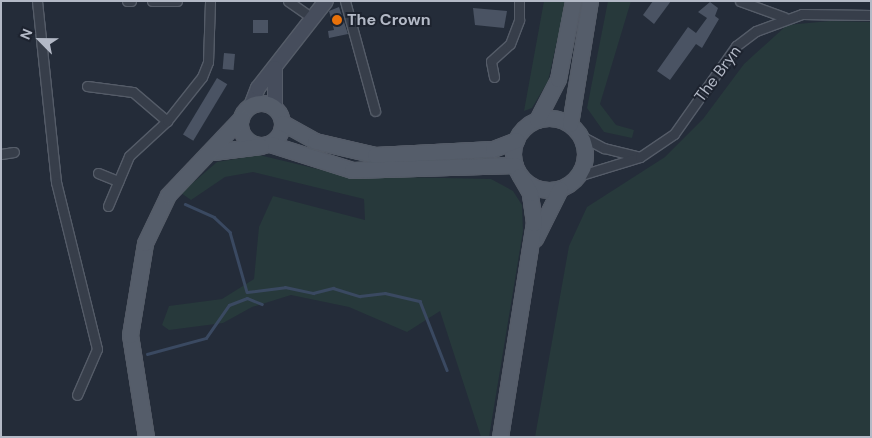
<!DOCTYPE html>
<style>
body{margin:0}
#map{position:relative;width:872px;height:438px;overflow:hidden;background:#242c39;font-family:"DM Sans",sans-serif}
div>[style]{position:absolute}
.green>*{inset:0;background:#27393b}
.stream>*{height:2.5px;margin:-1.25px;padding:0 1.25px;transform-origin:1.25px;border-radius:1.25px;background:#3a4961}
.building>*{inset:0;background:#4a5363;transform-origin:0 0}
.roads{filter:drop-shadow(1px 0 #555c68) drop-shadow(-1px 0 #555c68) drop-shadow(0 1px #555c68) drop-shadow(0 -1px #555c68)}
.street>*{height:9px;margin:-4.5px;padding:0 4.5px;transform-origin:4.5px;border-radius:4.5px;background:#373e4a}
.secondary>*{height:14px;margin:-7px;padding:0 7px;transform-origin:7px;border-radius:7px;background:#464d5c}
.primary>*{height:15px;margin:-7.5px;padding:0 7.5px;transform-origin:7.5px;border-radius:7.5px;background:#555d6a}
.primary>.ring{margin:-7.5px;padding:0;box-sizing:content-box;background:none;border:15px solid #555d6a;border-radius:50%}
.dots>*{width:14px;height:14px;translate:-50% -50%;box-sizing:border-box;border:2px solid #1d232f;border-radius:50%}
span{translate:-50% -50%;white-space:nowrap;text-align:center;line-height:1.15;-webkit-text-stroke:4px #1d232f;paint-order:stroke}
.poi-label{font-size:16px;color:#b3b9c6;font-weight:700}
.left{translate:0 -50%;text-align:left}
.street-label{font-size:16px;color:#b3b9c6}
.frame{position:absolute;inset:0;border:2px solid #b3b9c6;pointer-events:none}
.north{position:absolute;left:15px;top:15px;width:50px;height:50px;-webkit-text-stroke:4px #1d232f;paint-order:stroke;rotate:293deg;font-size:14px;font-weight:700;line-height:20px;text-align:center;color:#b3b9c6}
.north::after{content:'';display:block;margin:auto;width:18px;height:22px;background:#b3b9c6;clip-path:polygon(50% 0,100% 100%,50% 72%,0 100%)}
</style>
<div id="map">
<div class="green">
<div style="clip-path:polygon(544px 1px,566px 1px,548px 81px,532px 108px,524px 111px)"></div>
<div style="clip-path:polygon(608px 1px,631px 1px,600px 104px,616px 125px,634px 130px,632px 138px,604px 132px,587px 108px)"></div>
<div style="clip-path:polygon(830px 21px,871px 22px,871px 437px,535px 437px,569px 246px,587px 207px,665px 157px,703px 119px,744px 64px,787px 25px)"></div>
<div style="clip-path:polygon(259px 155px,347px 176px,491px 179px,513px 191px,522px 205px,523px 231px,489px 437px,481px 437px,440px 311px,407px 332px,349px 307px,291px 295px,252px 307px,223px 323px,169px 330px,162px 325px,169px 306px,222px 299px,254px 279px,259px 227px,273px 196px,365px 220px,364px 199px,253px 172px,225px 177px,191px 200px,181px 193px,217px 162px)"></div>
</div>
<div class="stream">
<div style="left:185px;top:204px;width:32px;rotate:24deg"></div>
<div style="left:214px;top:217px;width:22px;rotate:43deg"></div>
<div style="left:230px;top:232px;width:62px;rotate:74.2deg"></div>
<div style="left:247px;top:292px;width:38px;rotate:-7deg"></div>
<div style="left:285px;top:287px;width:29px;rotate:12deg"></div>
<div style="left:313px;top:293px;width:21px;rotate:-14deg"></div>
<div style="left:333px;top:288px;width:28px;rotate:17deg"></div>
<div style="left:360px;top:296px;width:25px;rotate:-7deg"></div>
<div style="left:385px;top:293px;width:36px;rotate:13deg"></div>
<div style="left:420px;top:301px;width:74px;rotate:68.6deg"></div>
<div style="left:147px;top:354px;width:61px;rotate:-15.2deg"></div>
<div style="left:206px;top:338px;width:40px;rotate:-55.1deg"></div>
<div style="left:229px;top:305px;width:19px;rotate:-21deg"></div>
<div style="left:247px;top:298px;width:16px;rotate:22deg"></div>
</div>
<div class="building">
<div style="clip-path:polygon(653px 1px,671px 1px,654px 24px,643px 15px)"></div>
<div style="clip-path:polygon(710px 2px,718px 8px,715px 16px,719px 19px,702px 48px,696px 44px,670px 80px,657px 71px,688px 27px,696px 33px,707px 18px,698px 12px)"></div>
<div style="clip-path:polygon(339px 7px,348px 34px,329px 38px,328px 31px,334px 30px,329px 11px)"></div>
<div style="clip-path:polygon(473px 8px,507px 11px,504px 28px,475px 25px)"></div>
<div style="left:253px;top:20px;width:15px;height:13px"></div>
<div style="left:224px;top:53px;width:11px;height:16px;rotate:5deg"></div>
<div style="left:217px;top:78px;width:12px;height:66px;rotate:31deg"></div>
</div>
<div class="roads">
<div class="street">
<div style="left:37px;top:1px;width:182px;rotate:84deg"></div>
<div style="left:56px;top:182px;width:172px;rotate:76.2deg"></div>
<div style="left:97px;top:349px;width:50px;rotate:113.5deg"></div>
<div style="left:127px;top:1px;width:4px"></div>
<div style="left:152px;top:1px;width:25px"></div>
<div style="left:288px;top:1px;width:29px;rotate:35deg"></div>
<div style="left:345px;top:1px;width:114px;rotate:74.7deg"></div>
<div style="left:740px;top:1px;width:47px;rotate:20deg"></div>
<div style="left:494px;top:77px;width:16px;rotate:-101deg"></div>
<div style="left:491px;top:61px;width:25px;rotate:-42deg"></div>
<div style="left:510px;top:44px;width:26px;rotate:-69deg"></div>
<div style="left:519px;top:20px;width:19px;rotate:-90deg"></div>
<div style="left:87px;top:86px;width:46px;rotate:7.4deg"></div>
<div style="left:133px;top:92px;width:45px;rotate:40.5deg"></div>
<div style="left:581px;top:136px;width:26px;rotate:28deg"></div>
<div style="left:604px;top:148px;width:37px;rotate:14deg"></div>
<div style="left:1px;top:154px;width:13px;rotate:-9deg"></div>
<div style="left:98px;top:173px;width:22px;rotate:22deg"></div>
<div style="left:578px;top:176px;width:65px;rotate:-17deg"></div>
<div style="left:640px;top:157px;width:41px;rotate:-34.1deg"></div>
<div style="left:674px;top:134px;width:108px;rotate:-54.8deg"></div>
<div style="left:736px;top:46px;width:25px;rotate:-37deg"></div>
<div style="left:756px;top:31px;width:49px;rotate:-20.3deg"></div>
<div style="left:802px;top:14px;width:69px;rotate:0.8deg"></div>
<div style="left:108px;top:206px;width:54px;rotate:-67.2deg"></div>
<div style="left:129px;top:156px;width:52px;rotate:-42.6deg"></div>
<div style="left:167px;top:121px;width:56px;rotate:-51.5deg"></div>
<div style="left:202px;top:77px;width:16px;rotate:-68deg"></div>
<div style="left:208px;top:62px;width:61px;rotate:-88.1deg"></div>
</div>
<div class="secondary">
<div style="left:251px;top:106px;width:19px;rotate:-69deg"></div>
<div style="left:258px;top:88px;width:110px;rotate:-52deg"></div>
<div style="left:275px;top:108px;width:40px;rotate:-90deg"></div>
</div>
<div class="primary">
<div class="ring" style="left:240px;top:103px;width:27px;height:27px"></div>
<div class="ring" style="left:513px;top:118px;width:57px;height:57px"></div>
<div style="left:537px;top:120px;width:46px;rotate:-62.9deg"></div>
<div style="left:558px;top:79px;width:79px;rotate:-79.1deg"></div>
<div style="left:283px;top:123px;width:37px;rotate:29deg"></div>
<div style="left:315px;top:141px;width:62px;rotate:13.1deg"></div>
<div style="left:375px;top:155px;width:118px;rotate:-2.9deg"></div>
<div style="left:493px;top:149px;width:25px;rotate:-21deg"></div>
<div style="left:570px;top:124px;width:125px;rotate:-80.8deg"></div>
<div style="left:270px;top:144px;width:86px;rotate:17.6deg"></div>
<div style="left:352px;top:170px;width:163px;rotate:-1.8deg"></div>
<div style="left:213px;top:152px;width:48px;rotate:-7.1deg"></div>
<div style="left:535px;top:239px;width:56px;rotate:-63.4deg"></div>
<div style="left:146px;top:437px;width:103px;rotate:-98.9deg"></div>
<div style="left:130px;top:335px;width:93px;rotate:-80.7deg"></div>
<div style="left:145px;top:243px;width:53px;rotate:-64.4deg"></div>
<div style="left:168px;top:195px;width:106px;rotate:-46.5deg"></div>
<div style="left:500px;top:437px;width:217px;rotate:-81deg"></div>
<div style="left:534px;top:223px;width:30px;rotate:-98deg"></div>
<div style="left:530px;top:193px;width:20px;rotate:-120deg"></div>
</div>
</div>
<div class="dots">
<div style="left:337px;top:20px;background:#e8710a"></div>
</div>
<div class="poi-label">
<span class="left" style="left:347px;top:20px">The Crown</span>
</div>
<div class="street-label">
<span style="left:718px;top:74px;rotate:-53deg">The Bryn</span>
</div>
<div class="frame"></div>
<div class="north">N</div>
</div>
